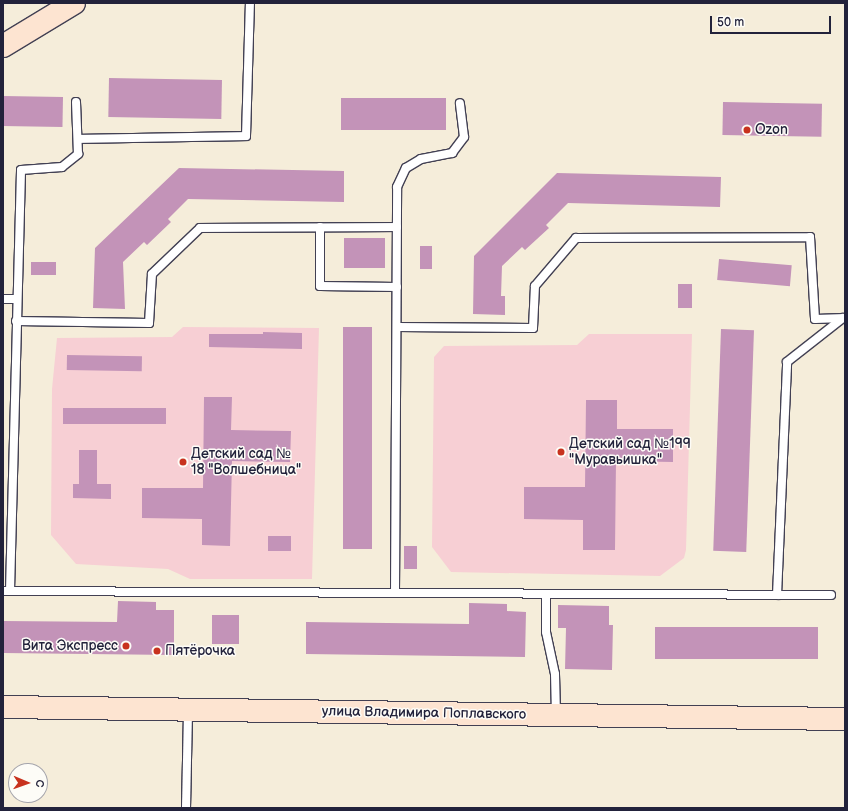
<!DOCTYPE html>
<meta charset="utf-8">
<style>
body{margin:0}
#map{position:relative;width:848px;height:811px;overflow:hidden;background:#f5edda;font-family:"Balsamiq Sans",sans-serif}
div>[style]{position:absolute}
.built>*{inset:0;background:#f7cfd4}
.building>*{inset:0;background:#c393b8;transform-origin:0 0}
.roads{filter:drop-shadow(1px 0 #424053) drop-shadow(-1px 0 #424053) drop-shadow(0 1px #424053) drop-shadow(0 -1px #424053)}
.lane>*{height:8px;margin:-4px;padding:0 4px;transform-origin:4px;border-radius:4px;background:#fff}
.secondary>*{height:22px;margin:-11px;padding:0 11px;transform-origin:11px;border-radius:11px;background:#fde4d1}
.dots>*{width:11px;height:11px;translate:-50% -50%;box-sizing:border-box;border:2px solid #fdfcf7;border-radius:50%}
span{translate:-50% -50%;white-space:nowrap;text-align:center;line-height:1.15;-webkit-text-stroke:3px #fdfcf7;paint-order:stroke}
.poi-label{font-size:14px;color:#22223b}
.left{translate:0 -50%;text-align:left}
.right{translate:-100% -50%;text-align:right}
.street-label{font-size:14px;color:#22223b}
.frame{position:absolute;inset:0;border:4px solid #22223b;pointer-events:none}
.north{position:absolute;left:8px;top:763px;width:40px;height:40px;box-sizing:border-box;background:#fdfcf7;border:1px solid #a5a5ac;border-radius:50%;rotate:92deg;font-size:11px;font-weight:700;line-height:16px;text-align:center;color:#22223b}
.north::after{content:'';display:block;margin:auto;width:14px;height:18px;background:#c8321e;clip-path:polygon(50% 0,100% 100%,50% 72%,0 100%)}
.scale{position:absolute;left:710px;top:16px;width:121px;height:18px;box-sizing:border-box;border:2px solid #22223b;border-top:0;padding-left:5px;font-size:12px;line-height:14px;white-space:nowrap;color:#22223b;-webkit-text-stroke:3px #fdfcf7;paint-order:stroke}
</style>
<div id="map">
<div class="built">
<div style="clip-path:polygon(183px 327px,319px 328px,312px 579px,190px 579px,168px 569px,76px 564px,51px 535px,52px 389px,57px 338px,172px 337px)"></div>
<div style="clip-path:polygon(589px 334px,692px 334px,686px 550px,684px 558px,660px 576px,451px 572px,432px 547px,434px 357px,444px 346px,577px 345px)"></div>
</div>
<div class="building">
<div style="left:109px;top:78px;width:113px;height:39px;rotate:1deg"></div>
<div style="left:3px;top:96px;width:60px;height:30px;rotate:1deg"></div>
<div style="left:341px;top:98px;width:105px;height:32px"></div>
<div style="left:723px;top:102px;width:99px;height:33px;rotate:1deg"></div>
<div style="clip-path:polygon(179px 168px,344px 171px,344px 202px,188px 199px,168px 219px,171px 222px,147px 245px,144px 242px,123px 262px,125px 309px,93px 308px,95px 248px)"></div>
<div style="clip-path:polygon(557px 173px,721px 177px,720px 207px,568px 203px,546px 225px,549px 228px,525px 250px,522px 247px,502px 266px,501px 296px,505px 296px,505px 315px,473px 314px,474px 256px)"></div>
<div style="left:344px;top:238px;width:41px;height:30px"></div>
<div style="left:420px;top:246px;width:12px;height:23px"></div>
<div style="left:719px;top:259px;width:73px;height:21px;rotate:5deg"></div>
<div style="left:31px;top:262px;width:25px;height:13px"></div>
<div style="left:678px;top:284px;width:14px;height:24px"></div>
<div style="left:343px;top:327px;width:29px;height:222px"></div>
<div style="left:721px;top:329px;width:33px;height:222px;rotate:2deg"></div>
<div style="clip-path:polygon(263px 332px,302px 333px,302px 349px,209px 347px,209px 334px,263px 334px)"></div>
<div style="left:67px;top:355px;width:75px;height:15px;rotate:1deg"></div>
<div style="clip-path:polygon(204px 397px,232px 397px,231px 430px,291px 431px,290px 462px,232px 461px,230px 546px,202px 545px,202px 519px,142px 518px,142px 488px,203px 488px)"></div>
<div style="clip-path:polygon(586px 400px,617px 400px,617px 429px,673px 429px,673px 462px,616px 461px,615px 550px,583px 550px,583px 520px,524px 519px,524px 487px,585px 487px)"></div>
<div style="left:63px;top:408px;width:103px;height:16px"></div>
<div style="clip-path:polygon(79px 450px,97px 450px,97px 484px,111px 484px,111px 499px,73px 498px,73px 484px,79px 484px)"></div>
<div style="left:268px;top:536px;width:23px;height:15px"></div>
<div style="left:404px;top:546px;width:13px;height:23px"></div>
<div style="clip-path:polygon(118px 601px,156px 602px,156px 610px,174px 610px,174px 655px,3px 653px,3px 621px,117px 622px)"></div>
<div style="clip-path:polygon(469px 603px,507px 604px,507px 611px,526px 612px,525px 657px,306px 654px,306px 622px,469px 624px)"></div>
<div style="clip-path:polygon(558px 605px,609px 606px,609px 625px,613px 625px,612px 670px,565px 669px,566px 628px,558px 628px)"></div>
<div style="left:212px;top:615px;width:27px;height:29px"></div>
<div style="left:655px;top:627px;width:163px;height:32px"></div>
</div>
<div class="roads">
<div class="lane">
<div style="left:78px;top:139px;width:168px;rotate:-1deg"></div>
<div style="left:246px;top:136px;width:133px;rotate:-88.3deg"></div>
<div style="left:320px;top:227px;width:59px;rotate:90deg"></div>
<div style="left:320px;top:286px;width:77px;rotate:0.7deg"></div>
<div style="left:3px;top:299px;width:13px"></div>
<div style="left:16px;top:321px;width:133px;rotate:0.9deg"></div>
<div style="left:149px;top:323px;width:49px;rotate:-86.5deg"></div>
<div style="left:152px;top:274px;width:66px;rotate:-43.8deg"></div>
<div style="left:200px;top:228px;width:197px;rotate:-0.3deg"></div>
<div style="left:397px;top:327px;width:136px;rotate:0.4deg"></div>
<div style="left:533px;top:328px;width:42px;rotate:-87.3deg"></div>
<div style="left:535px;top:286px;width:63px;rotate:-49.5deg"></div>
<div style="left:576px;top:238px;width:234px;rotate:-0.2deg"></div>
<div style="left:810px;top:237px;width:82px;rotate:86.5deg"></div>
<div style="left:815px;top:319px;width:30px;rotate:-2deg"></div>
<div style="left:3px;top:591px;width:7px"></div>
<div style="left:10px;top:591px;width:421px;rotate:-88.5deg"></div>
<div style="left:21px;top:170px;width:41px;rotate:-4.2deg"></div>
<div style="left:62px;top:167px;width:21px;rotate:-39deg"></div>
<div style="left:78px;top:154px;width:52px;rotate:-92.2deg"></div>
<div style="left:10px;top:591px;width:821px;rotate:0.28deg"></div>
<div style="left:395px;top:593px;width:406px;rotate:-89.7deg"></div>
<div style="left:397px;top:187px;width:21px;rotate:-65deg"></div>
<div style="left:406px;top:168px;width:17px;rotate:-31deg"></div>
<div style="left:421px;top:159px;width:32px;rotate:-11deg"></div>
<div style="left:452px;top:153px;width:20px;rotate:-53deg"></div>
<div style="left:464px;top:137px;width:34px;rotate:-97deg"></div>
<div style="left:546px;top:594px;width:38px;rotate:90deg"></div>
<div style="left:546px;top:632px;width:43px;rotate:77.9deg"></div>
<div style="left:555px;top:674px;width:40px;rotate:88.6deg"></div>
<div style="left:777px;top:595px;width:233px;rotate:-87.5deg"></div>
<div style="left:787px;top:362px;width:71px;rotate:-38.2deg"></div>
<div style="left:186px;top:808px;width:98px;rotate:-88.8deg"></div>
</div>
<div class="secondary">
<div style="left:3px;top:46px;width:83px;rotate:-31.2deg"></div>
<div style="left:3px;top:707px;width:842px;rotate:0.82deg"></div>
</div>
</div>
<div class="dots">
<div style="left:747px;top:130px;background:#c8321e"></div>
<div style="left:561px;top:452px;background:#c8321e"></div>
<div style="left:183px;top:462px;background:#c8321e"></div>
<div style="left:126px;top:646px;background:#c8321e"></div>
<div style="left:157px;top:651px;background:#c8321e"></div>
</div>
<div class="poi-label">
<span class="left" style="left:755px;top:130px">Ozon</span>
<span class="left" style="left:569px;top:452px">Детский сад №199<br>"Муравьишка"</span>
<span class="left" style="left:191px;top:462px">Детский сад №<br>18 "Волшебница"</span>
<span class="right" style="left:118px;top:646px">Вита Экспресс</span>
<span class="left" style="left:165px;top:651px">Пятёрочка</span>
</div>
<div class="street-label">
<span style="left:424px;top:713px;rotate:1deg">улица Владимира Поплавского</span>
</div>
<div class="frame"></div>
<div class="north">С</div>
<div class="scale">50 m</div>
</div>
